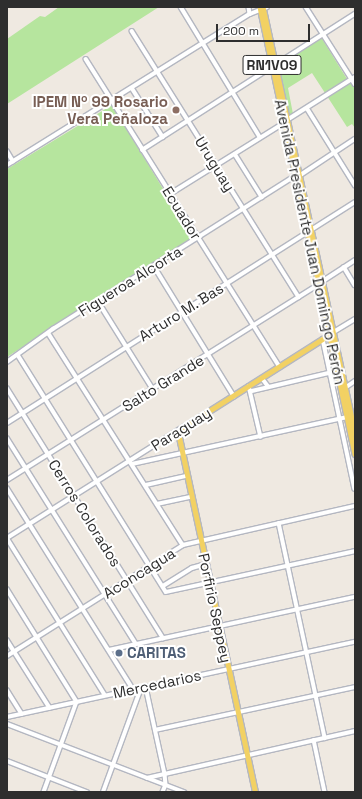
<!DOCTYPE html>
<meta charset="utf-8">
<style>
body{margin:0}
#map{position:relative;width:362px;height:799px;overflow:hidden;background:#efe9e1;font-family:"Space Grotesk",sans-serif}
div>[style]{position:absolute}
.green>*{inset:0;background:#b6e59e}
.roads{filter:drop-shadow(1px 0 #b4b7c1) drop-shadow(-1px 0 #b4b7c1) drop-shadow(0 1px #b4b7c1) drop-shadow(0 -1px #b4b7c1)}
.minor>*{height:3.5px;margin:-1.75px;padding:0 1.75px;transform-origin:1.75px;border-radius:1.75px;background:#fff}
.major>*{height:4.5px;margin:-2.25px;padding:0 2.25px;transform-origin:2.25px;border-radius:2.25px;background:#f2d163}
.dots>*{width:11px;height:11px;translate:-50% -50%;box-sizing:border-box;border:2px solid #fff;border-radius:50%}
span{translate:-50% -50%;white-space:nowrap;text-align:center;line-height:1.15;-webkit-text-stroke:4px #fff;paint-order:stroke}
.shield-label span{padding:1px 3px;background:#fff;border:1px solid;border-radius:3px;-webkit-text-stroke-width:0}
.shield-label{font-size:14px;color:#2e2e2e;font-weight:700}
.education-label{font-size:15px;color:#785e54;font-weight:700}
.right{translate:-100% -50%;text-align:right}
.street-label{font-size:15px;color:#2e2e2e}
.service-label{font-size:15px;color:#4e5e75;font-weight:700}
.left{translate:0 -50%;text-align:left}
.frame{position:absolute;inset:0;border:8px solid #2e2e2e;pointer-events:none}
.scale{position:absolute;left:216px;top:24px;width:94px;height:18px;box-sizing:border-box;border:2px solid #2e2e2e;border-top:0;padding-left:5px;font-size:12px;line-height:14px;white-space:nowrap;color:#2e2e2e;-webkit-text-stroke:3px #fff;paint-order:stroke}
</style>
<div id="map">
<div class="green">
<div style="clip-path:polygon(59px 7px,159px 7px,7px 104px,7px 39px,40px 16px,45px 17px)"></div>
<div style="clip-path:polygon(evenodd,321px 37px,347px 79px,290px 115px,278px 65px,321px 37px,312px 73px,325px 93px,293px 114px,288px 88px,312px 73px)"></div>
<div style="clip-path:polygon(351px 82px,355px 89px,355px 128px,352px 124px,347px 127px,327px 96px)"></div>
<div style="clip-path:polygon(112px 105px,193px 238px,7px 357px,7px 169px)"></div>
</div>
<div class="roads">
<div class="minor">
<div style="left:181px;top:7px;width:152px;rotate:58.7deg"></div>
<div style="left:249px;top:7px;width:7px;rotate:82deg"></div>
<div style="left:306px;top:7px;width:91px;rotate:57.5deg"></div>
<div style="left:132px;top:31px;width:314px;rotate:57.9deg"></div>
<div style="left:86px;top:59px;width:364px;rotate:57.8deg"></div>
<div style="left:132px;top:88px;width:58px;rotate:57.7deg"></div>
<div style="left:307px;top:108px;width:91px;rotate:58.1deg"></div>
<div style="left:287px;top:120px;width:80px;rotate:-32.3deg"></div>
<div style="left:142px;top:150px;width:253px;rotate:-32.6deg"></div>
<div style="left:7px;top:151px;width:12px;rotate:59deg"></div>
<div style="left:235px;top:154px;width:51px;rotate:57.9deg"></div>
<div style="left:7px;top:165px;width:286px;rotate:-31.9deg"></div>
<div style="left:250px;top:14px;width:18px;rotate:-22deg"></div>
<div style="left:299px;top:176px;width:67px;rotate:-33.5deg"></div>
<div style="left:170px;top:194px;width:134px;rotate:-31.9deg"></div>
<div style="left:154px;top:266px;width:153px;rotate:58.4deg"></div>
<div style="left:344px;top:267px;width:21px;rotate:59deg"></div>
<div style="left:323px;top:281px;width:38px;rotate:-33deg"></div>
<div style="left:98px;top:301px;width:104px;rotate:58deg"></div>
<div style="left:332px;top:333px;width:27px;rotate:-31deg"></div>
<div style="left:49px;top:334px;width:250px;rotate:57.6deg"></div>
<div style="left:323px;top:339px;width:153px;rotate:78deg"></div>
<div style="left:18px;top:355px;width:279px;rotate:58deg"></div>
<div style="left:166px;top:592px;width:193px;rotate:-12.2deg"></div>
<div style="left:7px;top:362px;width:57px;rotate:-35.7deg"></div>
<div style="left:53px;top:329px;width:286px;rotate:-32.3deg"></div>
<div style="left:262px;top:378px;width:10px;rotate:53deg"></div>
<div style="left:249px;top:386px;width:52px;rotate:76.8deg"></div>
<div style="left:7px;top:388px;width:295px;rotate:58deg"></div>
<div style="left:345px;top:388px;width:12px;rotate:-35deg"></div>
<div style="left:252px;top:391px;width:87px;rotate:-13.2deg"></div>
<div style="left:7px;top:423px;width:412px;rotate:-32.4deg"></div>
<div style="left:7px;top:438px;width:243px;rotate:57.9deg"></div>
<div style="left:132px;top:464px;width:220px;rotate:-12.3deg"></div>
<div style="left:7px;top:480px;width:368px;rotate:-32.1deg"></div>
<div style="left:146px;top:485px;width:41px;rotate:-12.7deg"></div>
<div style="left:7px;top:488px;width:237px;rotate:57.9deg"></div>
<div style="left:157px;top:504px;width:35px;rotate:-12deg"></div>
<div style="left:279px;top:523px;width:220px;rotate:77.9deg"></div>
<div style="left:7px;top:538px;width:210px;rotate:-32.2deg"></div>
<div style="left:7px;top:538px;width:185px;rotate:58deg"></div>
<div style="left:163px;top:586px;width:34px;rotate:-32deg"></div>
<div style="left:192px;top:568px;width:15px;rotate:-16deg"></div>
<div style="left:7px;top:589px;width:133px;rotate:58.2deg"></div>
<div style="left:77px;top:702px;width:96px;rotate:110.1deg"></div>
<div style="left:7px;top:640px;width:80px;rotate:57.7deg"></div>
<div style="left:109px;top:650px;width:252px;rotate:-12.2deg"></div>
<div style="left:7px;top:656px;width:208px;rotate:-32.2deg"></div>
<div style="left:183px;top:545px;width:176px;rotate:-12.8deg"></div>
<div style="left:146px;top:687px;width:89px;rotate:77.7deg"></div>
<div style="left:165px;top:774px;width:11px;rotate:85deg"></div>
<div style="left:166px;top:785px;width:8px;rotate:113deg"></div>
<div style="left:7px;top:690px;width:28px;rotate:58deg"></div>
<div style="left:7px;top:717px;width:356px;rotate:-12.2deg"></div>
<div style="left:7px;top:724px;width:190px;rotate:21deg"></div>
<div style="left:155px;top:730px;width:205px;rotate:-12.1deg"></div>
<div style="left:314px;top:740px;width:53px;rotate:78.1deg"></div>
<div style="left:7px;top:761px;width:86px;rotate:21.2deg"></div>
<div style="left:147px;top:778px;width:213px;rotate:-12.7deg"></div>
<div style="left:103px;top:792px;width:111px;rotate:-69.9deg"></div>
</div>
<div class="major">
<div style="left:260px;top:7px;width:457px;rotate:78deg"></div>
<div style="left:263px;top:7px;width:437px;rotate:77.8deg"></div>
<div style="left:255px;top:792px;width:364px;rotate:-102.1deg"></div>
<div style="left:179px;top:436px;width:14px;rotate:-54deg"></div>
<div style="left:187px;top:425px;width:168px;rotate:-32.4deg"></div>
</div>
</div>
<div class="dots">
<div style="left:176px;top:110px;background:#8d6e63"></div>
<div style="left:119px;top:653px;background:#5c6f8a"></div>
</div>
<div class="shield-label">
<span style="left:272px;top:65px">RN1V09</span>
</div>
<div class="education-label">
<span class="right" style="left:168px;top:110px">IPEM Nº 99 Rosario<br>Vera Peñaloza</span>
</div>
<div class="street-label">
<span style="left:215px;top:164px;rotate:58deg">Uruguay</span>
<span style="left:182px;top:213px;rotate:58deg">Ecuador</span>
<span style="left:310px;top:242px;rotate:78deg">Avenida Presidente Juan Domingo Perón</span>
<span style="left:130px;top:281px;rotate:-32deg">Figueroa Alcorta</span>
<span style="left:181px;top:312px;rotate:-32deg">Arturo M. Bas</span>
<span style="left:163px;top:383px;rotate:-32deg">Salto Grande</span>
<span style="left:181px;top:429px;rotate:-32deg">Paraguay</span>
<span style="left:85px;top:513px;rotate:58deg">Cerros Colorados</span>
<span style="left:139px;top:573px;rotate:-32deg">Aconcagua</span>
<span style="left:215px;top:608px;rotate:78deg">Porfirio Seppey</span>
<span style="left:157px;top:684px;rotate:-12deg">Mercedarios</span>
</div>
<div class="service-label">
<span class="left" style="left:127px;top:653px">CARITAS</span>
</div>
<div class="frame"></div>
<div class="scale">200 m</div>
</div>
